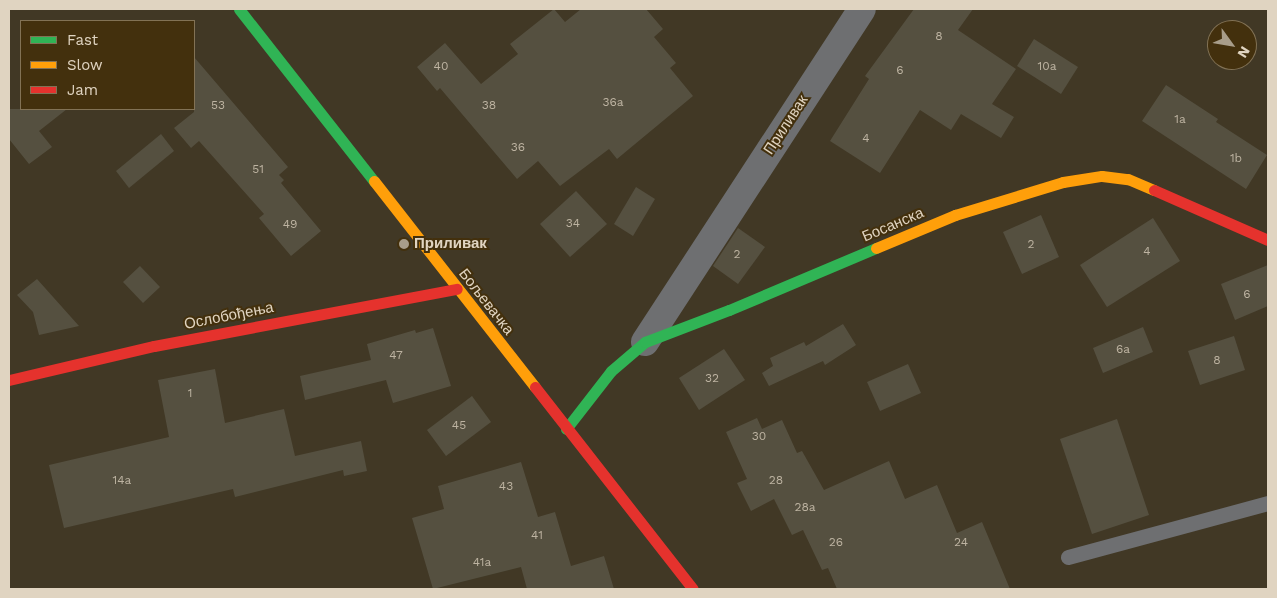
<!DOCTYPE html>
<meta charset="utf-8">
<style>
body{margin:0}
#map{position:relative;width:1277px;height:598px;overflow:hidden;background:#413825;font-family:"Work Sans",sans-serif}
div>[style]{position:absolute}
.building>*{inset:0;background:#555040}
.lane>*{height:15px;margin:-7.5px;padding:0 7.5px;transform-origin:7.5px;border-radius:7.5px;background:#6e6f71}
.street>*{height:28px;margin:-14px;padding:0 14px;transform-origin:14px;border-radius:14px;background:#6e6f71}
.fast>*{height:11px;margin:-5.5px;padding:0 5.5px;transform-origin:5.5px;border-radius:5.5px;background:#30b455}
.slow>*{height:11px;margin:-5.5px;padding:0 5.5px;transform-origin:5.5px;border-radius:5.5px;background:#ff9f0a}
.jam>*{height:11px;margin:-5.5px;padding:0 5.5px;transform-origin:5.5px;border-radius:5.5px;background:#e5322d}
.dots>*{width:14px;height:14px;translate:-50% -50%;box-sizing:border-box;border:2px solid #43300d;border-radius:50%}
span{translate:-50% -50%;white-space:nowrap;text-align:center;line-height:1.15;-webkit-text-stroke:4px #43300d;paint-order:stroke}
.number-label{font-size:12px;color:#bdb3a1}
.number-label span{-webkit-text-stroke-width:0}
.street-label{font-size:15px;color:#e0d4c1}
.poi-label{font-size:15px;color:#e0d4c1;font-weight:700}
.left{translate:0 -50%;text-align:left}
.frame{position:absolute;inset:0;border:10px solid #e0d4c1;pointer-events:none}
.legend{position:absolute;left:20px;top:20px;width:175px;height:90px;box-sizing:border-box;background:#43300d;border:1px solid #827255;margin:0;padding:6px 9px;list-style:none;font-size:15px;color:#e0d4c1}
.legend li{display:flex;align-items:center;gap:10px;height:25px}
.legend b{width:25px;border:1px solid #827255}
.north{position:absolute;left:1207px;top:20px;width:50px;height:50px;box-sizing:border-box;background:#43300d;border:1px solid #827255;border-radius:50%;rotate:122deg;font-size:14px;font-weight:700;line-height:20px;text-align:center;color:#e0d4c1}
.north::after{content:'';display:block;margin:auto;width:18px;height:22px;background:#a89d8a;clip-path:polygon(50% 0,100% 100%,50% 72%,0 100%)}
</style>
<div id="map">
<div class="building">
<i style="clip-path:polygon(554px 9px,565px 22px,581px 9px,646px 9px,663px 29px,654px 37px,676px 63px,670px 68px,693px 96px,617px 159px,609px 149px,560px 186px,538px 161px,517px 179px,440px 88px,437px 91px,417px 67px,445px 43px,481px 84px,518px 54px,510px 44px)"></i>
<i style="clip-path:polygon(914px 9px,973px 9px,958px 30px,1016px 69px,992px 104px,1014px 117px,1001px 138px,961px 114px,951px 130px,920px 110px,880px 173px,830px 141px,869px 79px,865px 76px)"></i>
<i style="clip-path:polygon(1034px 39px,1078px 67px,1061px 94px,1017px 66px)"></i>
<i style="clip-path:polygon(194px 57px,288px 167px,279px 175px,284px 180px,281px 183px,321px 231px,291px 256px,259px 218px,264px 214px,199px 141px,191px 148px,174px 128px,194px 112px)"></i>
<i style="clip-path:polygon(1166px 85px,1218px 119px,1216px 122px,1267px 155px,1246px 189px,1142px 121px)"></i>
<i style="clip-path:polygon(9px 109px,67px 109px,39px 131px,52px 147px,29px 164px,9px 139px)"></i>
<i style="clip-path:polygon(161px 134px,174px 151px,129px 188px,116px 171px)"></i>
<i style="clip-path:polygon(636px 187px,655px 199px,633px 236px,614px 224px)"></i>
<i style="clip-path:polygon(576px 191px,607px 224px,570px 257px,540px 224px)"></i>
<i style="clip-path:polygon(1041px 215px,1059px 257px,1022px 274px,1003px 232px)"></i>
<i style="clip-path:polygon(1153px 218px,1180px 261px,1107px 307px,1080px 265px)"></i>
<i style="clip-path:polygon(738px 228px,765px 247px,738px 284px,713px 266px)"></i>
<i style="clip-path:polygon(1268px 265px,1268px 306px,1235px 320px,1221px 284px)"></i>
<i style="clip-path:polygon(140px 266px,160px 287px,143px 303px,123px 282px)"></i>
<i style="clip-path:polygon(37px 279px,79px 326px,39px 335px,33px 312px,17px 295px)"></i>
<i style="clip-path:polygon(843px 324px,856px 345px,825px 365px,823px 361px,769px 386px,762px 373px,773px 366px,770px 358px,804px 342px,806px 346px)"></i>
<i style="clip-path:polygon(1143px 327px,1153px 352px,1103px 373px,1093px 348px)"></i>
<i style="clip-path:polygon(433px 328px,451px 386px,393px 403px,386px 380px,305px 400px,300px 376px,371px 360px,367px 344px,415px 330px,416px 333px)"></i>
<i style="clip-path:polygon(1234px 336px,1245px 370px,1200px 385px,1188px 351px)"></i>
<i style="clip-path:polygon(724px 349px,745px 380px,699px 410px,679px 378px)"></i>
<i style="clip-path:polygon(908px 364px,921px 393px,880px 411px,867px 382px)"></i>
<i style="clip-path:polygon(215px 369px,225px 423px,284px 409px,295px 456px,361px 441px,367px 471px,344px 476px,343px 470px,235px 497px,233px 489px,64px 528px,49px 465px,169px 437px,158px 380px)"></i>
<i style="clip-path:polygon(472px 396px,491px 422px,446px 456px,427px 430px)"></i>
<i style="clip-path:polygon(757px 418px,762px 429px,782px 420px,797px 453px,802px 451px,824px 490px,889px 461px,905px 499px,937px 485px,957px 533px,982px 522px,1010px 589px,837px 589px,828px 568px,822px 570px,803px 530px,792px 535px,774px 499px,751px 511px,737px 483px,747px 479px,726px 432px)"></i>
<i style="clip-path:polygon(1117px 419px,1149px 515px,1092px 534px,1060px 439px)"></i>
<i style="clip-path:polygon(521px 462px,538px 517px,555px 512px,571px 566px,604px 556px,614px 589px,527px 589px,521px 567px,433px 589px,412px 518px,444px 509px,438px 486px)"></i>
</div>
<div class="lane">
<i style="left:1068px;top:557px;width:207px;rotate:-15.1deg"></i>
</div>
<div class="street">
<i style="left:645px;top:342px;width:397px;rotate:-56.9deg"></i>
</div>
<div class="fast">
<i style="left:239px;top:9px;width:219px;rotate:51.9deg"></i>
<i style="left:566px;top:429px;width:73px;rotate:-52.2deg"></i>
<i style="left:611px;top:371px;width:45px;rotate:-40.5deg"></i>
<i style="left:645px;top:342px;width:90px;rotate:-20.9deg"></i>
<i style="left:729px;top:310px;width:160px;rotate:-22.9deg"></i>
</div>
<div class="slow">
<i style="left:374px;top:181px;width:261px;rotate:52deg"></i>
<i style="left:876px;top:248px;width:86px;rotate:-22.7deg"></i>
<i style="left:955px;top:215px;width:113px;rotate:-17deg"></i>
<i style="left:1063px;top:182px;width:39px;rotate:-9deg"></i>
<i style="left:1102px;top:176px;width:26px;rotate:7deg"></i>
<i style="left:1128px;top:179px;width:28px;rotate:23deg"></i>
</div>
<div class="jam">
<i style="left:1154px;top:190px;width:124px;rotate:23.7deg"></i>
<i style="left:9px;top:380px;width:149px;rotate:-13.2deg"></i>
<i style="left:154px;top:346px;width:308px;rotate:-10.7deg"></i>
<i style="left:535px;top:387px;width:256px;rotate:52deg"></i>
</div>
<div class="dots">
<i style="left:404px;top:244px;background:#a89d8a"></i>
</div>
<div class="number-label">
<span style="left:939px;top:37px">8</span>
<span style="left:441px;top:67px">40</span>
<span style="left:1047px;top:67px">10a</span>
<span style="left:900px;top:71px">6</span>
<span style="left:613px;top:103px">36a</span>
<span style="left:218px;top:106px">53</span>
<span style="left:489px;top:106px">38</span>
<span style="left:1180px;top:120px">1a</span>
<span style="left:866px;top:139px">4</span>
<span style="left:518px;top:148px">36</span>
<span style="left:1236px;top:159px">1b</span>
<span style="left:258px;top:170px">51</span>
<span style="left:573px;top:224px">34</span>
<span style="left:290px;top:225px">49</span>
<span style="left:1031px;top:245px">2</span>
<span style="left:1147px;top:252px">4</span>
<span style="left:737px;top:255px">2</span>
<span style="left:1247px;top:295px">6</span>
<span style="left:1123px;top:350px">6a</span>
<span style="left:396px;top:356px">47</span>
<span style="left:1217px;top:361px">8</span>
<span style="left:712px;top:379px">32</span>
<span style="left:190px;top:394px">1</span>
<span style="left:459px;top:426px">45</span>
<span style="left:759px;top:437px">30</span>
<span style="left:122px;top:481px">14a</span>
<span style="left:776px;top:481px">28</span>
<span style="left:506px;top:487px">43</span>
<span style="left:805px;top:508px">28a</span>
<span style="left:537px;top:536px">41</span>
<span style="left:836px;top:543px">26</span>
<span style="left:961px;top:543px">24</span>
<span style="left:482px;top:563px">41a</span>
</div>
<div class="street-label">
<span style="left:786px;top:125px;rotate:-57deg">Приливак</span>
<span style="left:893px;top:225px;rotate:-23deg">Босанска</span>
<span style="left:486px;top:302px;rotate:52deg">Бољевачка</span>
<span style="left:229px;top:316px;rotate:-11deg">Ослобођења</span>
</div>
<div class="poi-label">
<span class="left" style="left:414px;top:244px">Приливак</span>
</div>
<div class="frame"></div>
<ul class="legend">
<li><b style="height:6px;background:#30b455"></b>Fast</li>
<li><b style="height:6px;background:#ff9f0a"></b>Slow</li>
<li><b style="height:6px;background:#e5322d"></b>Jam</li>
</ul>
<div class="north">N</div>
</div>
